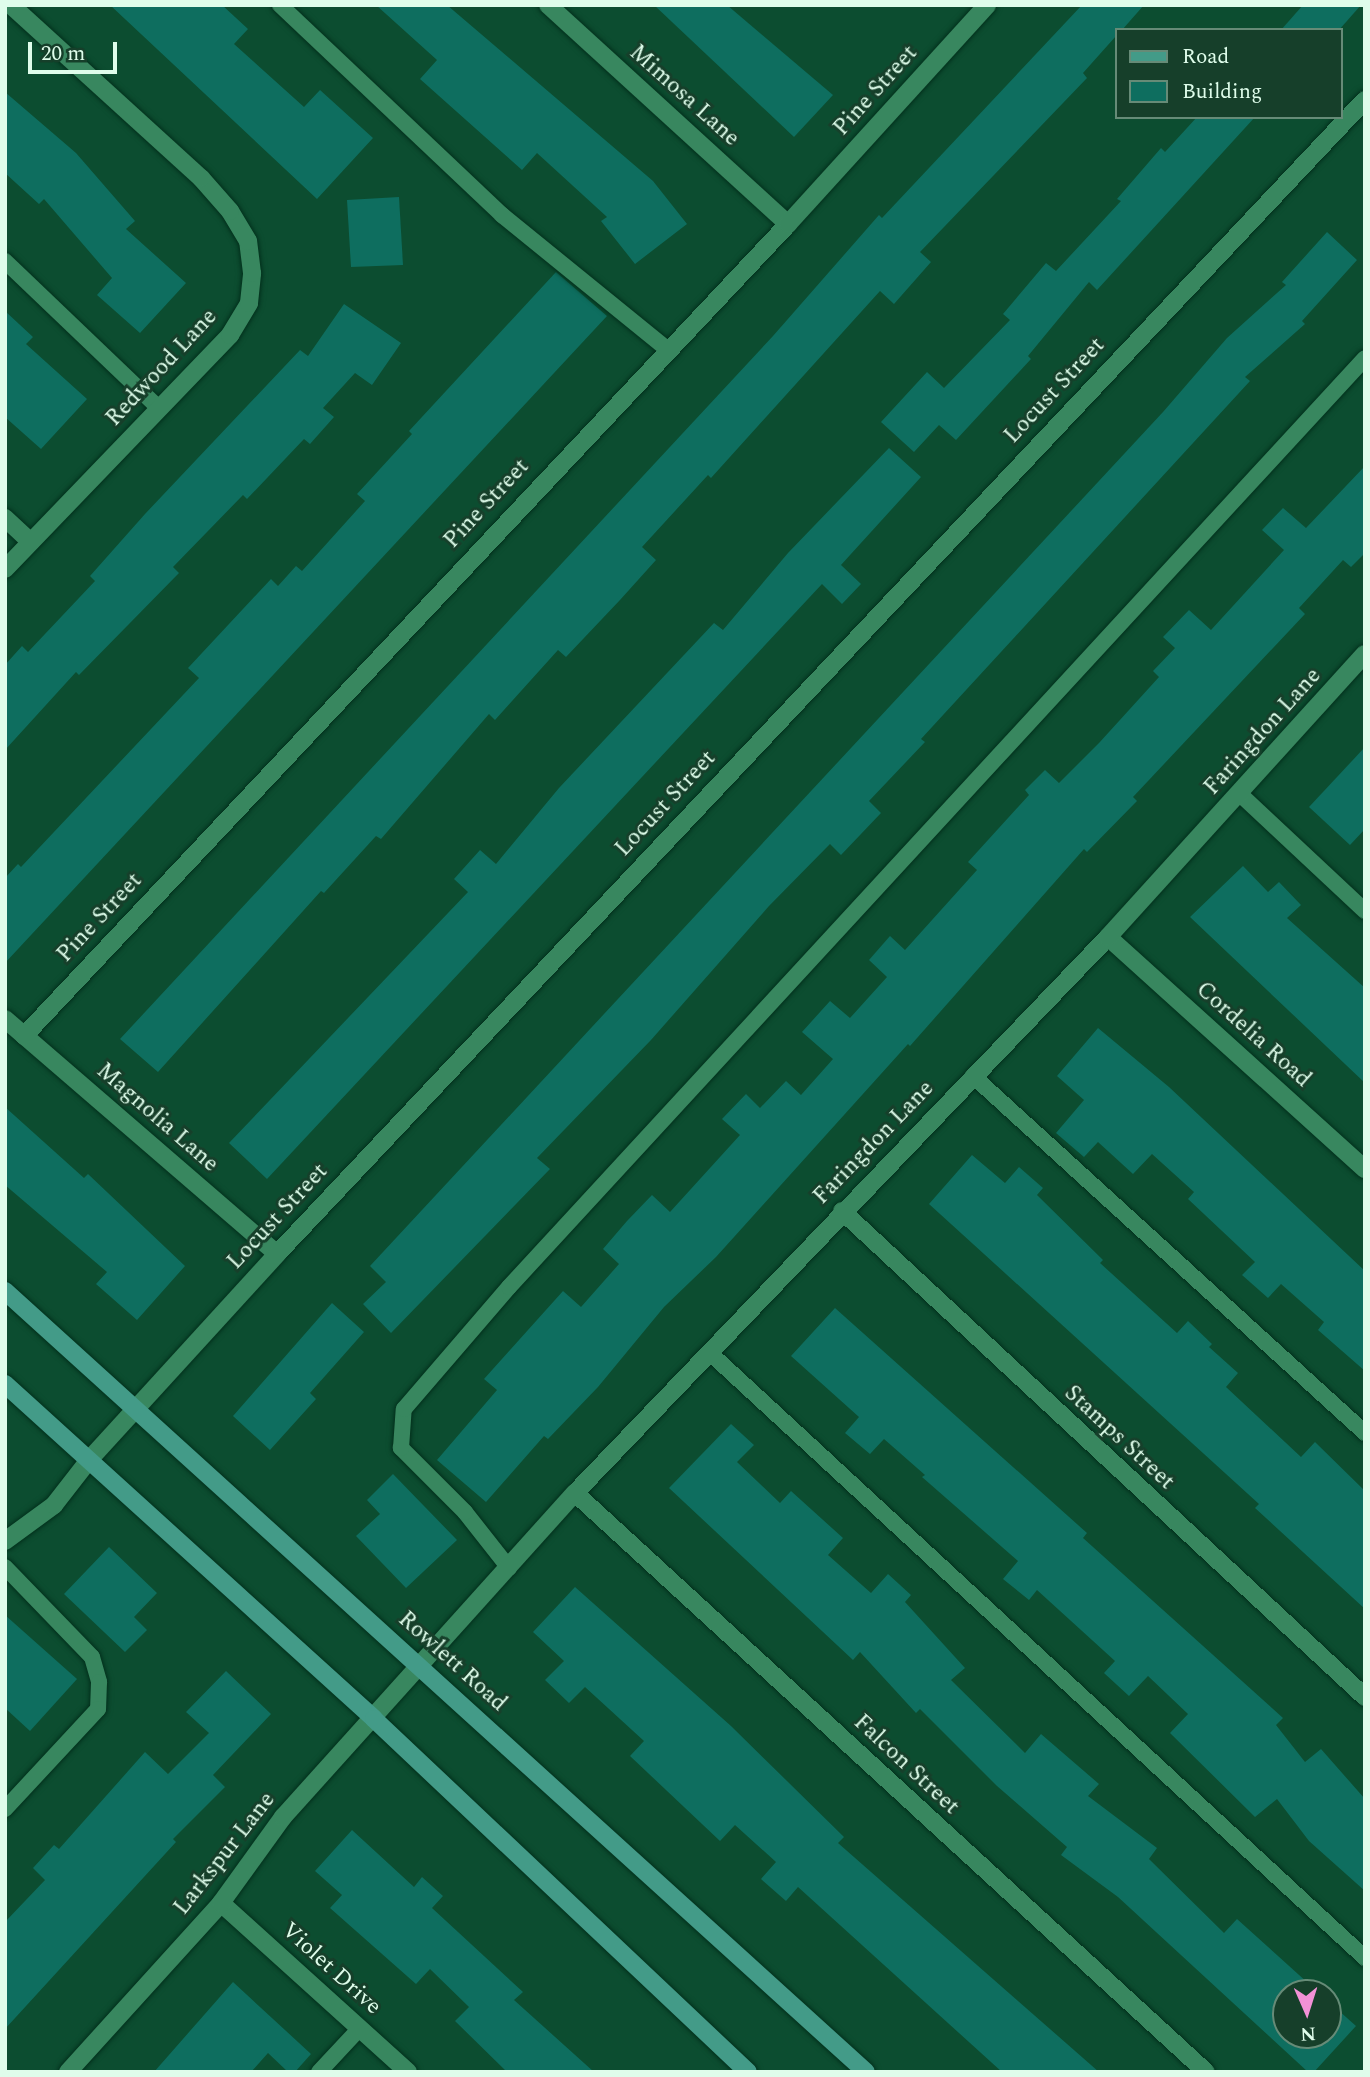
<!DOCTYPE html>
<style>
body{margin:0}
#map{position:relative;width:1370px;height:2077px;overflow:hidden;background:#0c4d30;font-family:Spectral,serif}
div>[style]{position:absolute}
.building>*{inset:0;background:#0e6e5f}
.roads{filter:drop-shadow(0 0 2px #03301c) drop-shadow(0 0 2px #03301c)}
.lane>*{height:16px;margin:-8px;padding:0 8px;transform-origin:8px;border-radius:8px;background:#38875f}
.street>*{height:18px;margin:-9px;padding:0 9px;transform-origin:9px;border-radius:9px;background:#38875f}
.secondary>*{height:18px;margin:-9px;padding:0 9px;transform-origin:9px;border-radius:9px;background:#439b88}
span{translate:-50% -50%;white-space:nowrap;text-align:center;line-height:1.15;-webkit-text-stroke:6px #163f2a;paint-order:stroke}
.street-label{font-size:23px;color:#dffdeb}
.frame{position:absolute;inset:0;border:7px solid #dffdeb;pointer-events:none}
.legend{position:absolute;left:1115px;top:28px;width:228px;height:91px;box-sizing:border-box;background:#163f2a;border:2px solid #668b77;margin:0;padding:9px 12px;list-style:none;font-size:21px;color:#dffdeb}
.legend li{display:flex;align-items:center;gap:14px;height:35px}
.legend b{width:35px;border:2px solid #668b77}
.north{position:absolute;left:1272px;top:1979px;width:70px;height:70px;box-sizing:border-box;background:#163f2a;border:2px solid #668b77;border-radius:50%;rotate:177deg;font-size:19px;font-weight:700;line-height:28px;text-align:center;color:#dffdeb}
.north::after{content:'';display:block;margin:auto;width:24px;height:32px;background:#f291d6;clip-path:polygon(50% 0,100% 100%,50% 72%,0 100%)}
.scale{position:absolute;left:28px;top:42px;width:89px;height:32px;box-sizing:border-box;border:4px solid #dffdeb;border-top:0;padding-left:9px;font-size:21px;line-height:24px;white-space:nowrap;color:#dffdeb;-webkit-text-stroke:5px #163f2a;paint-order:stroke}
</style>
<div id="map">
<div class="building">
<i style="clip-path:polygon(110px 5px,222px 5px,248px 29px,234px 44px,304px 107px,320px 90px,373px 138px,317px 199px)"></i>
<i style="clip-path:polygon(376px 5px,447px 5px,653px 181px,687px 224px,635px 264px,601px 221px,607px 217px,537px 153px,522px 170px,420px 79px,437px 60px)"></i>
<i style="clip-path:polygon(654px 5px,727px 5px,833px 95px,794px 137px)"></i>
<i style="clip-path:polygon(1082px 5px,1144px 5px,1122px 30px,1116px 30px,1116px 36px,1083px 73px,1087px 78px,920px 252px,931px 262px,894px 304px,880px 291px,711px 478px,708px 475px,642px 547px,656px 560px,620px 600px,566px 657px,558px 650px,495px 720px,489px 714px,381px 839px,376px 836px,324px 893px,321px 891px,158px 1072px,120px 1039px,773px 336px,879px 215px,882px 218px)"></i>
<i style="clip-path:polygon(1303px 5px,1361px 5px,1339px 30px,1281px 30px)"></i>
<i style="clip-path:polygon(5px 92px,76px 153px,135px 221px,126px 229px,186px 283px,140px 333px,97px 295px,112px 278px,44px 199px,39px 204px,5px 173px)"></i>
<i style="clip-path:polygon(1197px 117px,1255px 117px,1097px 290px,1089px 282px,1028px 356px,1031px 359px,956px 440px,939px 425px,914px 452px,881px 422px,927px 372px,944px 388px,1010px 320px,1003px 314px,1046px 263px,1056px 271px,1121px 201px,1117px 199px,1161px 148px,1165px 152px)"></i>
<i style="clip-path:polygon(399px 197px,403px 265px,351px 267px,347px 200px)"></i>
<i style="clip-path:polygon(1327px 232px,1357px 260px,1302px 321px,1305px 324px,1245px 377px,1250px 381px,921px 739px,925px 742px,869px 801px,881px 813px,841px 855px,830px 844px,769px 906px,651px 1040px,537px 1158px,550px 1169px,391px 1333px,363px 1304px,386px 1282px,370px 1266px,1163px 412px,1227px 338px,1286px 285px,1282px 282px)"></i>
<i style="clip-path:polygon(556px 272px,607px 316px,5px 963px,5px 878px,18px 864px,21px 867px,199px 678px,188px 668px,271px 579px,278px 586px,296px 566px,302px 571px,365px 501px,357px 494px,412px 434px,409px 431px)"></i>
<i style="clip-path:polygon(344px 304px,401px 343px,372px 385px,355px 373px,323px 408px,334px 417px,310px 444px,304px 439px,247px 499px,243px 495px,173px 567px,179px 573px,79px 675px,76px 672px,5px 750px,5px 665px,22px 646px,28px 652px,95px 581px,90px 576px,145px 514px,300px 350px,308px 356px)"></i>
<i style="clip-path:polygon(5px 311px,33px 337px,26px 344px,87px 399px,41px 449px,5px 417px)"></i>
<i style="clip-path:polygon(889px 448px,921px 477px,841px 565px,861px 584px,842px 604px,822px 584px,267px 1179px,229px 1143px,468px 892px,454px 879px,480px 850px,496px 864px,559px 788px,714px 623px,723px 630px,788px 553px)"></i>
<i style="clip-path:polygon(1365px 466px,1365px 553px,1351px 567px,1343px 560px,1299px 608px,1305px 614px,1133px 797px,1137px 801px,1087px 852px,1084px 849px,910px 1046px,908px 1044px,716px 1257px,664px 1307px,598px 1387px,548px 1439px,544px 1436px,486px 1502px,437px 1460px,497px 1390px,484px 1379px,563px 1291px,581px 1307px,619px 1264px,603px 1249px,627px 1221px,652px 1195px,670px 1212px,740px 1135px,722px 1119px,746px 1094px,760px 1108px,786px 1081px,801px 1095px,833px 1059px,802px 1032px,830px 1001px,850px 1018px,887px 977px,869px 960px,890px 936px,905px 950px,977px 870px,968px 862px,1029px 795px,1025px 790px,1045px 770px,1059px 783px,1099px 743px,1159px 677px,1153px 671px,1175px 648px,1163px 637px,1189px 610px,1211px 630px,1284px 550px,1262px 530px,1283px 508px,1306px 528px)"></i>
<i style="clip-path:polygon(1365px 747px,1365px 829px,1350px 845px,1309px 807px)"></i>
<i style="clip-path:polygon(1243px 866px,1268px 892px,1279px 882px,1301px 905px,1287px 918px,1365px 988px,1365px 1083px,1190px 917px)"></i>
<i style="clip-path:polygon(1098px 1028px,1169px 1087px,1365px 1271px,1365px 1371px,1318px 1330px,1324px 1322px,1281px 1284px,1268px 1298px,1242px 1275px,1255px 1262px,1188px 1199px,1194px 1192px,1152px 1154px,1133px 1174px,1098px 1142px,1084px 1157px,1056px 1133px,1084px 1100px,1057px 1076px)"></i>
<i style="clip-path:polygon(5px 1107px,84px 1178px,88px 1174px,185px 1266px,137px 1320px,96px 1284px,107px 1272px,5px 1185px)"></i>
<i style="clip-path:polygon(972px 1155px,1005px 1183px,1019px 1167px,1043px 1188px,1037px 1195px,1103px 1260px,1100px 1263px,1177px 1333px,1188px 1321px,1212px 1344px,1209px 1347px,1238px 1373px,1226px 1387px,1301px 1457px,1315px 1442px,1365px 1491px,1365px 1609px,1255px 1508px,1259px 1504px,929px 1204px)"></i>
<i style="clip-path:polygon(332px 1303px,364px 1332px,310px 1393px,316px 1399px,270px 1450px,233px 1416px)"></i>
<i style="clip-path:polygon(835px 1308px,1087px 1533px,1083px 1538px,1283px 1718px,1276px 1725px,1305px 1762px,1321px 1749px,1365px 1799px,1365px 1891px,1309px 1841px,1277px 1799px,1255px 1817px,1170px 1733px,1188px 1714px,1148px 1676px,1129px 1696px,1104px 1673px,1115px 1661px,1037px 1590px,1029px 1600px,1003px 1579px,1018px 1561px,922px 1477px,925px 1475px,884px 1439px,870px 1454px,845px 1433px,859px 1417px,791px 1356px)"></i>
<i style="clip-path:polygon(731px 1424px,754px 1445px,737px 1462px,780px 1503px,791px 1491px,843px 1538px,828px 1555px,871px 1593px,888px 1574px,911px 1595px,905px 1602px,965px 1668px,951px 1680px,1025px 1753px,1041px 1734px,1099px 1784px,1088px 1796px,1157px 1848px,1149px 1859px,1224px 1933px,1237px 1919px,1319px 1993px,1286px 1993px,1286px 2035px,1328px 2035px,1328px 2001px,1356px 2026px,1314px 2072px,1308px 2072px,1118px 1897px,1061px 1855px,1067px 1847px,997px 1786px,920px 1709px,916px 1713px,860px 1652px,853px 1660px,669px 1488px)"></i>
<i style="clip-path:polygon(393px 1474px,457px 1540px,406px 1588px,356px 1536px,380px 1514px,367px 1500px)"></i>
<i style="clip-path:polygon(109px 1547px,157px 1593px,134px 1617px,147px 1630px,125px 1652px,64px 1594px)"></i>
<i style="clip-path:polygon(575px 1587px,731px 1726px,844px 1837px,838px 1843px,1099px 2072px,1002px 2072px,798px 1887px,786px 1901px,761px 1879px,776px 1862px,735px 1825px,720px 1841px,630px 1756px,644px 1741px,585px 1687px,569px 1703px,545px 1680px,564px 1661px,533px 1632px)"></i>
<i style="clip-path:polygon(5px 1615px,77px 1679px,30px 1731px,5px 1708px)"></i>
<i style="clip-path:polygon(226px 1671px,271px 1714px,213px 1775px,225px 1787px,173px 1839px,176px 1842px,5px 2029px,5px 1922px,45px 1880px,33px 1868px,54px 1845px,59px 1849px,145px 1752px,168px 1774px,209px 1733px,186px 1712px)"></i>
<i style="clip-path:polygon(352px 1830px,414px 1887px,422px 1877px,443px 1896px,432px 1908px,523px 1992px,514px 2000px,594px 2072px,507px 2072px,455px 2021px,469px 2007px,430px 1969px,416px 1984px,330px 1908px,342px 1895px,315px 1871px)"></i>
<i style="clip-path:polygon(233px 1982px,311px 2054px,295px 2072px,288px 2072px,268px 2053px,251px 2072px,154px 2072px)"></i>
</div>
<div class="roads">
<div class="lane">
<i style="left:280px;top:5px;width:306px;rotate:43.4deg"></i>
<i style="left:502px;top:215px;width:214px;rotate:39.1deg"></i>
<i style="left:5px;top:261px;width:213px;rotate:43.7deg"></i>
<i style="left:1240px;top:794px;width:171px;rotate:43.1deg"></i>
<i style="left:973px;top:1076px;width:530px;rotate:42.32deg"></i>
<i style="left:709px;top:1352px;width:893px;rotate:42.73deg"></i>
<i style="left:5px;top:1567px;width:125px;rotate:46deg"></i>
<i style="left:92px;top:1657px;width:26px;rotate:74deg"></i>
<i style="left:99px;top:1682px;width:27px;rotate:92deg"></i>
<i style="left:98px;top:1709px;width:137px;rotate:132.9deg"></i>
<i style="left:509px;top:1568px;width:71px;rotate:-128.2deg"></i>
<i style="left:465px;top:1512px;width:91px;rotate:-135deg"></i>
<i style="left:401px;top:1448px;width:39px;rotate:-86deg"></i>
<i style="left:404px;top:1409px;width:161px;rotate:-49.3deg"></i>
<i style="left:509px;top:1287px;width:1263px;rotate:-47.34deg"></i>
<i style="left:319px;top:2072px;width:60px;rotate:-47deg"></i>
</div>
<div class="street">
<i style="left:548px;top:5px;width:325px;rotate:42.4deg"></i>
<i style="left:5px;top:518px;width:35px;rotate:43deg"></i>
<i style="left:5px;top:569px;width:325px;rotate:-46.1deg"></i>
<i style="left:230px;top:335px;width:37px;rotate:-59deg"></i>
<i style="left:249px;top:303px;width:30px;rotate:-84deg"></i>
<i style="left:252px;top:273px;width:32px;rotate:-97deg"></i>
<i style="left:248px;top:241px;width:35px;rotate:-121deg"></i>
<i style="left:230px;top:211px;width:44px;rotate:-131.3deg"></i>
<i style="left:201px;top:178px;width:257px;rotate:-137.7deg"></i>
<i style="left:1108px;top:937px;width:346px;rotate:42.1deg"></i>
<i style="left:5px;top:1019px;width:359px;rotate:40.8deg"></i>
<i style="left:24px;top:1036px;width:1115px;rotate:-46.74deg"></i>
<i style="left:788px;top:224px;width:296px;rotate:-47.7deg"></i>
<i style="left:842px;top:1211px;width:714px;rotate:42.9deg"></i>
<i style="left:575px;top:1493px;width:856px;rotate:42.54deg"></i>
<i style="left:5px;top:1541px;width:61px;rotate:-36.3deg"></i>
<i style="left:54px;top:1505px;width:57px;rotate:-52.1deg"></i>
<i style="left:89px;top:1460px;width:279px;rotate:-47.6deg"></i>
<i style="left:277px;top:1254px;width:1586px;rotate:-46.69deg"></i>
<i style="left:221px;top:1903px;width:252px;rotate:42.1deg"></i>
<i style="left:68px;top:2072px;width:228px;rotate:-47.8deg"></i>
<i style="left:221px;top:1903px;width:106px;rotate:-54.2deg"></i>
<i style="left:283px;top:1817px;width:436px;rotate:-48deg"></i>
<i style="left:575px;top:1493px;width:770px;rotate:-46.21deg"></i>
<i style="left:1108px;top:937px;width:382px;rotate:-47.8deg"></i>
</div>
<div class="secondary">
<i style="left:5px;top:1291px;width:1162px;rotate:42.21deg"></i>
<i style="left:5px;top:1384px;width:498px;rotate:42.2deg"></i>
<i style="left:374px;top:1719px;width:514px;rotate:43.35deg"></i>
</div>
</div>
<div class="street-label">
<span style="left:876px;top:91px;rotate:-48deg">Pine Street</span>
<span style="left:684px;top:96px;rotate:42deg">Mimosa Lane</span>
<span style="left:162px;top:368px;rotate:-47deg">Redwood Lane</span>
<span style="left:1055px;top:391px;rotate:-47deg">Locust Street</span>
<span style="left:487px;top:504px;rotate:-47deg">Pine Street</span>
<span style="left:1263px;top:732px;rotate:-48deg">Faringdon Lane</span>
<span style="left:666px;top:804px;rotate:-47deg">Locust Street</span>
<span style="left:100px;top:918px;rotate:-47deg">Pine Street</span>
<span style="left:1253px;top:1035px;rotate:42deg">Cordelia Road</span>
<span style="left:157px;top:1118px;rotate:41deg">Magnolia Lane</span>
<span style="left:874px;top:1143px;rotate:-46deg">Faringdon Lane</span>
<span style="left:278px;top:1217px;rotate:-47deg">Locust Street</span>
<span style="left:1119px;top:1438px;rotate:43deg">Stamps Street</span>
<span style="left:452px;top:1662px;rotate:42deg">Rowlett Road</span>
<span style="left:906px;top:1765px;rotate:43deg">Falcon Street</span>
<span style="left:225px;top:1854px;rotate:-52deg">Larkspur Lane</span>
<span style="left:331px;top:1969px;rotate:42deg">Violet Drive</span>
</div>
<div class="frame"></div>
<ul class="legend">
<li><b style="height:9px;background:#439b88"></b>Road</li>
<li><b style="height:19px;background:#0e6e5f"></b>Building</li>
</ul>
<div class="north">N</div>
<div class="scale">20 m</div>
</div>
